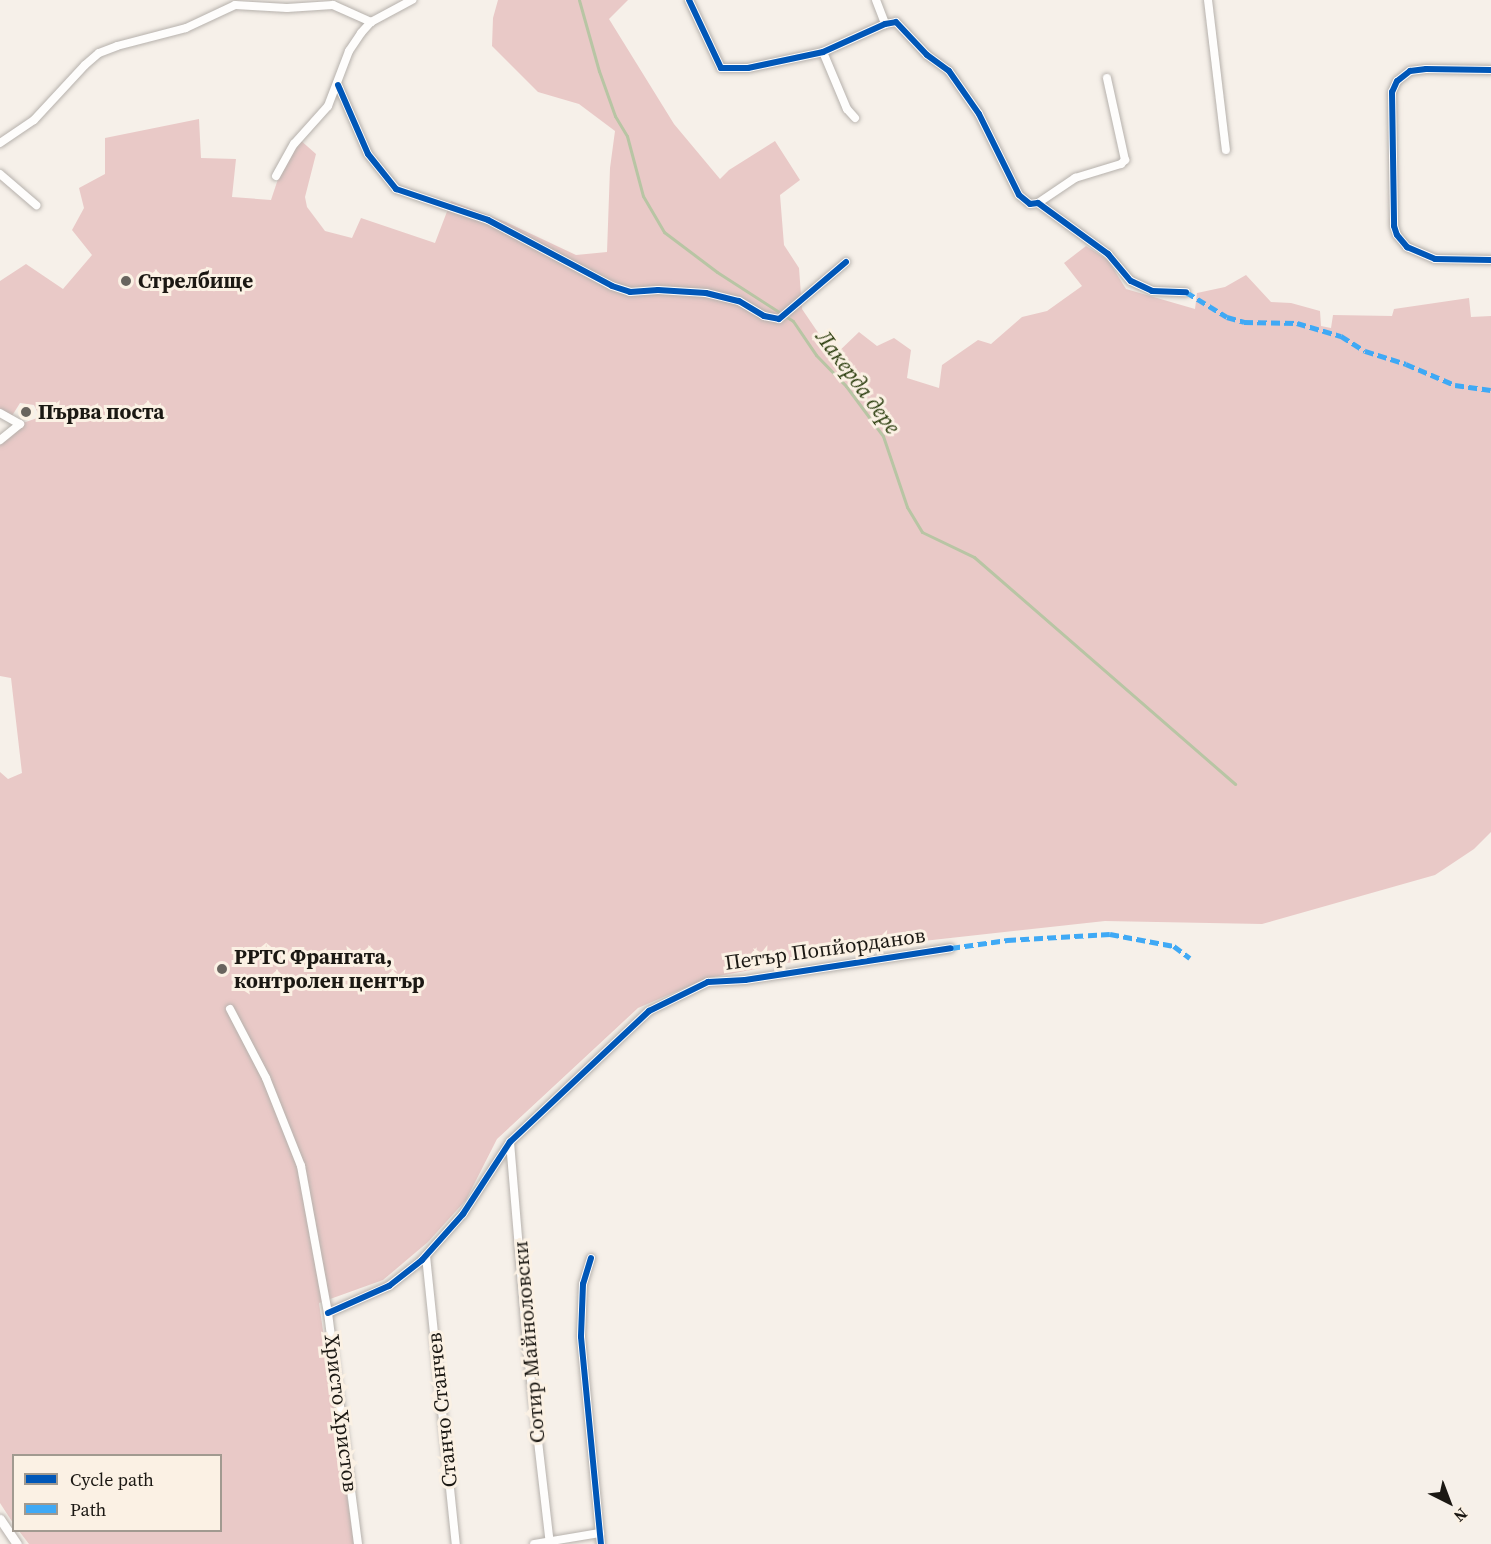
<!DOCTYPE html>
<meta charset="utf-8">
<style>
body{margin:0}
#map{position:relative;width:1491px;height:1544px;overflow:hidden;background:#f6f0e9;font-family:"Source Serif 4",serif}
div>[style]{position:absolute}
.forest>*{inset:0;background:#e9c9c7}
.stream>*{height:3px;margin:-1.5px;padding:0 1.5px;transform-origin:1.5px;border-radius:1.5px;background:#b8c5a4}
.roads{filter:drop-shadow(0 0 2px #b6b1ac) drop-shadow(0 0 2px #b6b1ac)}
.minor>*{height:8px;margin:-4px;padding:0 4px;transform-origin:4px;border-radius:4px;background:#fefdfc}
.tertiary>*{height:9px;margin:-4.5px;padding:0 4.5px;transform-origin:4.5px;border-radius:4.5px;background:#fefdfc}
.quiet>*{height:4.5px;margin-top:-2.25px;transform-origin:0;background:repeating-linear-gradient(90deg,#3fa9f5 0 9px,transparent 0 13.5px)}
.cycleway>*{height:6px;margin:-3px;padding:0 3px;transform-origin:3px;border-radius:3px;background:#0057b8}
.dots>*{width:16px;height:16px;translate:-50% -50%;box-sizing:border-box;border:3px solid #fbf1e4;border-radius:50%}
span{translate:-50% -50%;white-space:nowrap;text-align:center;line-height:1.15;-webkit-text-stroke:6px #fbf1e4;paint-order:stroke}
.poi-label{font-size:21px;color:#1b1813;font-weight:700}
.left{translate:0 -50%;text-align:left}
.street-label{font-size:21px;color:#1b1813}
.water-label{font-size:22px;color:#273a0a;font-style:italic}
.legend{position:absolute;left:12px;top:1454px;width:210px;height:78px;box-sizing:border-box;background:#fbf1e4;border:2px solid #a19a90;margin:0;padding:8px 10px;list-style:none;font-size:18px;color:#1b1813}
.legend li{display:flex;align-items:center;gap:12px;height:30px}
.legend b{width:30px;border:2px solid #a19a90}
.north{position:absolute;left:1419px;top:1472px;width:60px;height:60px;-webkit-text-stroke:4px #fbf1e4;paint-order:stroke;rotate:138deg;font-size:16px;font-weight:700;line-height:24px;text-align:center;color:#1b1813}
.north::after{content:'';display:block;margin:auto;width:21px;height:27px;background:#1b1813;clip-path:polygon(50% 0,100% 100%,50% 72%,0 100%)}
</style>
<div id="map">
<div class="forest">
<i style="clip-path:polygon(498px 0,628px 0,609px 19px,674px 124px,720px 179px,729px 170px,775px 141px,800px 180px,780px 195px,784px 245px,799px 268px,802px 309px,834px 356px,859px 332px,877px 346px,894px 338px,911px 350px,907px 378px,939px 388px,942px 365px,978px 340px,991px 344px,1022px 317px,1047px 311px,1082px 286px,1064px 263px,1086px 246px,1108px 260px,1126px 289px,1195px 309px,1197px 293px,1225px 287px,1246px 275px,1271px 302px,1291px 303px,1320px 311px,1321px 326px,1331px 328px,1333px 315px,1392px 316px,1394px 309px,1469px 298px,1471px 317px,1491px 316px,1491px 832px,1474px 849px,1435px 875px,1262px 924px,1105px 921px,878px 946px,708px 978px,638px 1008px,497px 1139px,466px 1200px,428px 1242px,383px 1280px,319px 1303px,354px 1544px,29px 1544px,19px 1531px,220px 1530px,220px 1456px,14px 1456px,13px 1523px,0 1503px,0 772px,8px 779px,22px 773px,11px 678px,0 676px,0 440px,20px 424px,40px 417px,34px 405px,20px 403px,10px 419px,0 413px,0 281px,26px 264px,63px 289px,92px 255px,72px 230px,84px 208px,79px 188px,105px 174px,105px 138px,199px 119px,201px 158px,236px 159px,232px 197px,271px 200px,283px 164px,299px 139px,316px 154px,305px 197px,307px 207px,325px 231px,352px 238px,361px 218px,435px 243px,451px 201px,506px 222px,576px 255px,607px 252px,610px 168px,615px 131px,579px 104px,538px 92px,492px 46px,493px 18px)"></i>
</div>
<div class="stream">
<i style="left:579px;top:0;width:74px;rotate:74.3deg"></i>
<i style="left:599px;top:71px;width:48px;rotate:70.4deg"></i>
<i style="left:615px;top:116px;width:23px;rotate:59deg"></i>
<i style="left:627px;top:136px;width:62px;rotate:75.1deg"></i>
<i style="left:643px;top:196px;width:42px;rotate:59.7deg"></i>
<i style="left:664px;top:232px;width:66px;rotate:37deg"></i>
<i style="left:717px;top:272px;width:90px;rotate:32.8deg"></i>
<i style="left:793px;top:321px;width:41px;rotate:55.9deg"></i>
<i style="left:816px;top:355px;width:43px;rotate:45.9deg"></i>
<i style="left:846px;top:386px;width:62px;rotate:53.5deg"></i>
<i style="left:883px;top:436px;width:75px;rotate:71.3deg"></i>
<i style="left:907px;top:507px;width:29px;rotate:59deg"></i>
<i style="left:922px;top:532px;width:58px;rotate:25.7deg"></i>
<i style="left:974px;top:557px;width:346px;rotate:41deg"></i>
</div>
<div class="roads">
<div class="minor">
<i style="left:689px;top:0;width:75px;rotate:64.8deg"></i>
<i style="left:721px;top:68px;width:27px"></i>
<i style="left:748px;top:68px;width:77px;rotate:-12deg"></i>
<i style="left:823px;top:52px;width:68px;rotate:-24.3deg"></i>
<i style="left:885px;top:24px;width:11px;rotate:-10deg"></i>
<i style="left:896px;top:22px;width:45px;rotate:46.8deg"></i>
<i style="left:927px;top:55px;width:27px;rotate:36deg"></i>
<i style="left:949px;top:71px;width:52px;rotate:55.1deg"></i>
<i style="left:979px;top:114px;width:90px;rotate:63.7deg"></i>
<i style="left:1019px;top:195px;width:14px;rotate:39deg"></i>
<i style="left:1030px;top:204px;width:8px;rotate:-7deg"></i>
<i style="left:1038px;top:203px;width:87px;rotate:36.1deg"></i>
<i style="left:1108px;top:254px;width:35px;rotate:50deg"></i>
<i style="left:1131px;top:281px;width:23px;rotate:25deg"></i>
<i style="left:1152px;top:291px;width:34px;rotate:2deg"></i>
<i style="left:876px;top:0;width:26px;rotate:69deg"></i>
<i style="left:1208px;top:0;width:151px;rotate:83.2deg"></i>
<i style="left:823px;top:52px;width:62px;rotate:67.2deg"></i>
<i style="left:847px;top:109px;width:12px;rotate:48deg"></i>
<i style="left:1491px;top:70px;width:65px;rotate:-179.1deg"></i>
<i style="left:1426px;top:69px;width:16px;rotate:173deg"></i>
<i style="left:1410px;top:71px;width:16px;rotate:142deg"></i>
<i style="left:1397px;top:81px;width:12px;rotate:114deg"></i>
<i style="left:1392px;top:92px;width:134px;rotate:89.1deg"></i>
<i style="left:1394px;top:226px;width:9px;rotate:72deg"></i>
<i style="left:1397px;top:235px;width:16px;rotate:50deg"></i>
<i style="left:1407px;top:247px;width:30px;rotate:23deg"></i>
<i style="left:1435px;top:259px;width:56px;rotate:1deg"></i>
<i style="left:338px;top:85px;width:75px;rotate:66.5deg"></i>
<i style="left:368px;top:154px;width:45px;rotate:51.3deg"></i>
<i style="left:396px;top:189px;width:97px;rotate:18.6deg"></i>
<i style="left:488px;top:220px;width:140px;rotate:28deg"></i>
<i style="left:612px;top:286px;width:19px;rotate:18deg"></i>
<i style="left:630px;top:292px;width:28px;rotate:-4deg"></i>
<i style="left:658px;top:290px;width:48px;rotate:3.6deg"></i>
<i style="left:706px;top:293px;width:34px;rotate:14deg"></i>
<i style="left:739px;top:301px;width:29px;rotate:31deg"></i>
<i style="left:764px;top:316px;width:15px;rotate:11deg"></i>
<i style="left:779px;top:319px;width:88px;rotate:-40.4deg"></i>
<i style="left:0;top:143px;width:41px;rotate:-34.1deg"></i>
<i style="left:34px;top:120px;width:75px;rotate:-47.2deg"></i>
<i style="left:85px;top:65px;width:18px;rotate:-41deg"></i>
<i style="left:99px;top:53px;width:19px;rotate:-21deg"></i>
<i style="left:117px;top:46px;width:71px;rotate:-14.6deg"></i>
<i style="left:186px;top:28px;width:54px;rotate:-25.1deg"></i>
<i style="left:235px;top:5px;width:52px;rotate:3.3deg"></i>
<i style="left:287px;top:8px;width:46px;rotate:-3.7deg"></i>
<i style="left:333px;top:5px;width:42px;rotate:24.1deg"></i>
<i style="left:0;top:174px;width:48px;rotate:40.7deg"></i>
<i style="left:276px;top:176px;width:37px;rotate:-61deg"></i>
<i style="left:294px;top:144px;width:51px;rotate:-48.2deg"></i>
<i style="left:328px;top:106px;width:59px;rotate:-69.1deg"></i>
<i style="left:349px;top:51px;width:22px;rotate:-56deg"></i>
<i style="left:361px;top:33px;width:15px;rotate:-48deg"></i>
<i style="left:371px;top:22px;width:47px;rotate:-28.2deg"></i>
<i style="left:1038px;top:203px;width:45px;rotate:-34deg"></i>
<i style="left:1075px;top:178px;width:48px;rotate:-16.9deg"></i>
<i style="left:1121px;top:164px;width:6px;rotate:-45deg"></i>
<i style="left:1125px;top:160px;width:84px;rotate:-102.4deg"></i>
<i style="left:0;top:413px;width:23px;rotate:29deg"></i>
<i style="left:20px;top:424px;width:26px;rotate:141deg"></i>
<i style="left:230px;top:1009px;width:78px;rotate:62.4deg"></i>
<i style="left:266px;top:1078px;width:95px;rotate:68.3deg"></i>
<i style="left:301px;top:1166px;width:149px;rotate:79.6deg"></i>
<i style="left:328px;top:1313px;width:233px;rotate:82.6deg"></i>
<i style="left:510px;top:1142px;width:205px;rotate:85.2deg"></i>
<i style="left:527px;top:1346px;width:199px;rotate:83.4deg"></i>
<i style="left:426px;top:1256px;width:290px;rotate:84.1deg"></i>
<i style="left:591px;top:1258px;width:27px;rotate:107deg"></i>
<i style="left:583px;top:1284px;width:53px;rotate:92.2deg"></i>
<i style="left:581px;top:1337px;width:208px;rotate:84.5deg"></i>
<i style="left:328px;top:1313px;width:67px;rotate:-23.9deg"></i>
<i style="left:389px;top:1286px;width:42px;rotate:-38.2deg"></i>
<i style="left:422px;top:1260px;width:62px;rotate:-48.3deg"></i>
<i style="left:463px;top:1214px;width:86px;rotate:-56.9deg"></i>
<i style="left:510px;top:1142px;width:191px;rotate:-43.3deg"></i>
<i style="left:649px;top:1011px;width:66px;rotate:-26.2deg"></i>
<i style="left:708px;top:982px;width:37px;rotate:-3deg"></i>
<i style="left:745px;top:980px;width:208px;rotate:-8.8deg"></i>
<i style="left:534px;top:1544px;width:67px;rotate:-9.5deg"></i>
</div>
<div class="tertiary">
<i style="left:0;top:1519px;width:30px;rotate:56deg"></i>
</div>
</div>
<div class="quiet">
<i style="left:1186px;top:292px;width:48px;rotate:31.4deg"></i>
<i style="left:1227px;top:317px;width:18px;rotate:16deg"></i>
<i style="left:1244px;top:322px;width:53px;rotate:1.1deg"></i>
<i style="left:1297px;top:323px;width:46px;rotate:16.5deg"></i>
<i style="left:1341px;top:336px;width:28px;rotate:32deg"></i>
<i style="left:1365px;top:351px;width:43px;rotate:17.6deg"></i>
<i style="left:1406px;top:364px;width:53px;rotate:23.2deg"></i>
<i style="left:1455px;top:385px;width:36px;rotate:8deg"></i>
<i style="left:951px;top:948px;width:57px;rotate:-8.1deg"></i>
<i style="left:1007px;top:940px;width:103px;rotate:-3.3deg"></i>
<i style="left:1110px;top:934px;width:65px;rotate:10.6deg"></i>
<i style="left:1174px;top:946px;width:20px;rotate:37deg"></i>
</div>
<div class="cycleway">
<i style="left:689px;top:0;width:75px;rotate:64.8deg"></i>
<i style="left:721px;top:68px;width:27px"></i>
<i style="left:748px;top:68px;width:77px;rotate:-12deg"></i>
<i style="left:823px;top:52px;width:68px;rotate:-24.3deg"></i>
<i style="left:885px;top:24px;width:11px;rotate:-10deg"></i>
<i style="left:896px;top:22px;width:45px;rotate:46.8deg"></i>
<i style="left:927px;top:55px;width:27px;rotate:36deg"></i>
<i style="left:949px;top:71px;width:52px;rotate:55.1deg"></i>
<i style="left:979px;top:114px;width:90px;rotate:63.7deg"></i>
<i style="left:1019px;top:195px;width:14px;rotate:39deg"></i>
<i style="left:1030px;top:204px;width:8px;rotate:-7deg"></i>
<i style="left:1038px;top:203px;width:87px;rotate:36.1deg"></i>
<i style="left:1108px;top:254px;width:35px;rotate:50deg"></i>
<i style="left:1131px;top:281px;width:23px;rotate:25deg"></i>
<i style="left:1152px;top:291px;width:34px;rotate:2deg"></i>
<i style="left:1491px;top:70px;width:65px;rotate:-179.1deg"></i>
<i style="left:1426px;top:69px;width:16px;rotate:173deg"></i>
<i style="left:1410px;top:71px;width:16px;rotate:142deg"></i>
<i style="left:1397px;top:81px;width:12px;rotate:114deg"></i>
<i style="left:1392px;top:92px;width:134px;rotate:89.1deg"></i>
<i style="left:1394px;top:226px;width:9px;rotate:72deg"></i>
<i style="left:1397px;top:235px;width:16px;rotate:50deg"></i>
<i style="left:1407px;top:247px;width:30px;rotate:23deg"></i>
<i style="left:1435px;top:259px;width:56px;rotate:1deg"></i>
<i style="left:338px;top:85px;width:75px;rotate:66.5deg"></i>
<i style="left:368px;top:154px;width:45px;rotate:51.3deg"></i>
<i style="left:396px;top:189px;width:97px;rotate:18.6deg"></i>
<i style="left:488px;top:220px;width:140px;rotate:28deg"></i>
<i style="left:612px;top:286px;width:19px;rotate:18deg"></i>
<i style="left:630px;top:292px;width:28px;rotate:-4deg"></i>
<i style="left:658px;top:290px;width:48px;rotate:3.6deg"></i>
<i style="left:706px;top:293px;width:34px;rotate:14deg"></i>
<i style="left:739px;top:301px;width:29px;rotate:31deg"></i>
<i style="left:764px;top:316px;width:15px;rotate:11deg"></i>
<i style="left:779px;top:319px;width:88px;rotate:-40.4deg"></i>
<i style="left:591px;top:1258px;width:27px;rotate:107deg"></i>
<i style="left:583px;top:1284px;width:53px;rotate:92.2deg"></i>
<i style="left:581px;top:1337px;width:208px;rotate:84.5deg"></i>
<i style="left:328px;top:1313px;width:67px;rotate:-23.9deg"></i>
<i style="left:389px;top:1286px;width:42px;rotate:-38.2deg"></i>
<i style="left:422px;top:1260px;width:62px;rotate:-48.3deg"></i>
<i style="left:463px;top:1214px;width:86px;rotate:-56.9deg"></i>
<i style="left:510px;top:1142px;width:191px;rotate:-43.3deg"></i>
<i style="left:649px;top:1011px;width:66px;rotate:-26.2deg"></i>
<i style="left:708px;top:982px;width:37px;rotate:-3deg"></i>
<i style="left:745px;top:980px;width:208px;rotate:-8.8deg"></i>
</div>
<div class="dots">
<i style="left:126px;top:281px;background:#68645e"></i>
<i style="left:26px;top:412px;background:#68645e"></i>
<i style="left:222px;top:969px;background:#68645e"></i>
</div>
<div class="poi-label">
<span class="left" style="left:138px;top:281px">Стрелбище</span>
<span class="left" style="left:38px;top:412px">Първа поста</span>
<span class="left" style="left:234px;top:969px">РРТС Франгата,<br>контролен център</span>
</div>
<div class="street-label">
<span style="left:825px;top:949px;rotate:-8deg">Петър Попйорданов</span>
<span style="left:529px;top:1342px;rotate:-95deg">Сотир Майноловски</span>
<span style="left:442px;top:1410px;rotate:-96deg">Станчо Станчев</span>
<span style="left:341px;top:1413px;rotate:83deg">Христо Христов</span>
</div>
<div class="water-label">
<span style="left:858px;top:382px;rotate:53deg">Лакерда дере</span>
</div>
<ul class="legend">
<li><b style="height:8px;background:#0057b8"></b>Cycle path</li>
<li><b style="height:8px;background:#3fa9f5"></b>Path</li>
</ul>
<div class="north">N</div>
</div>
